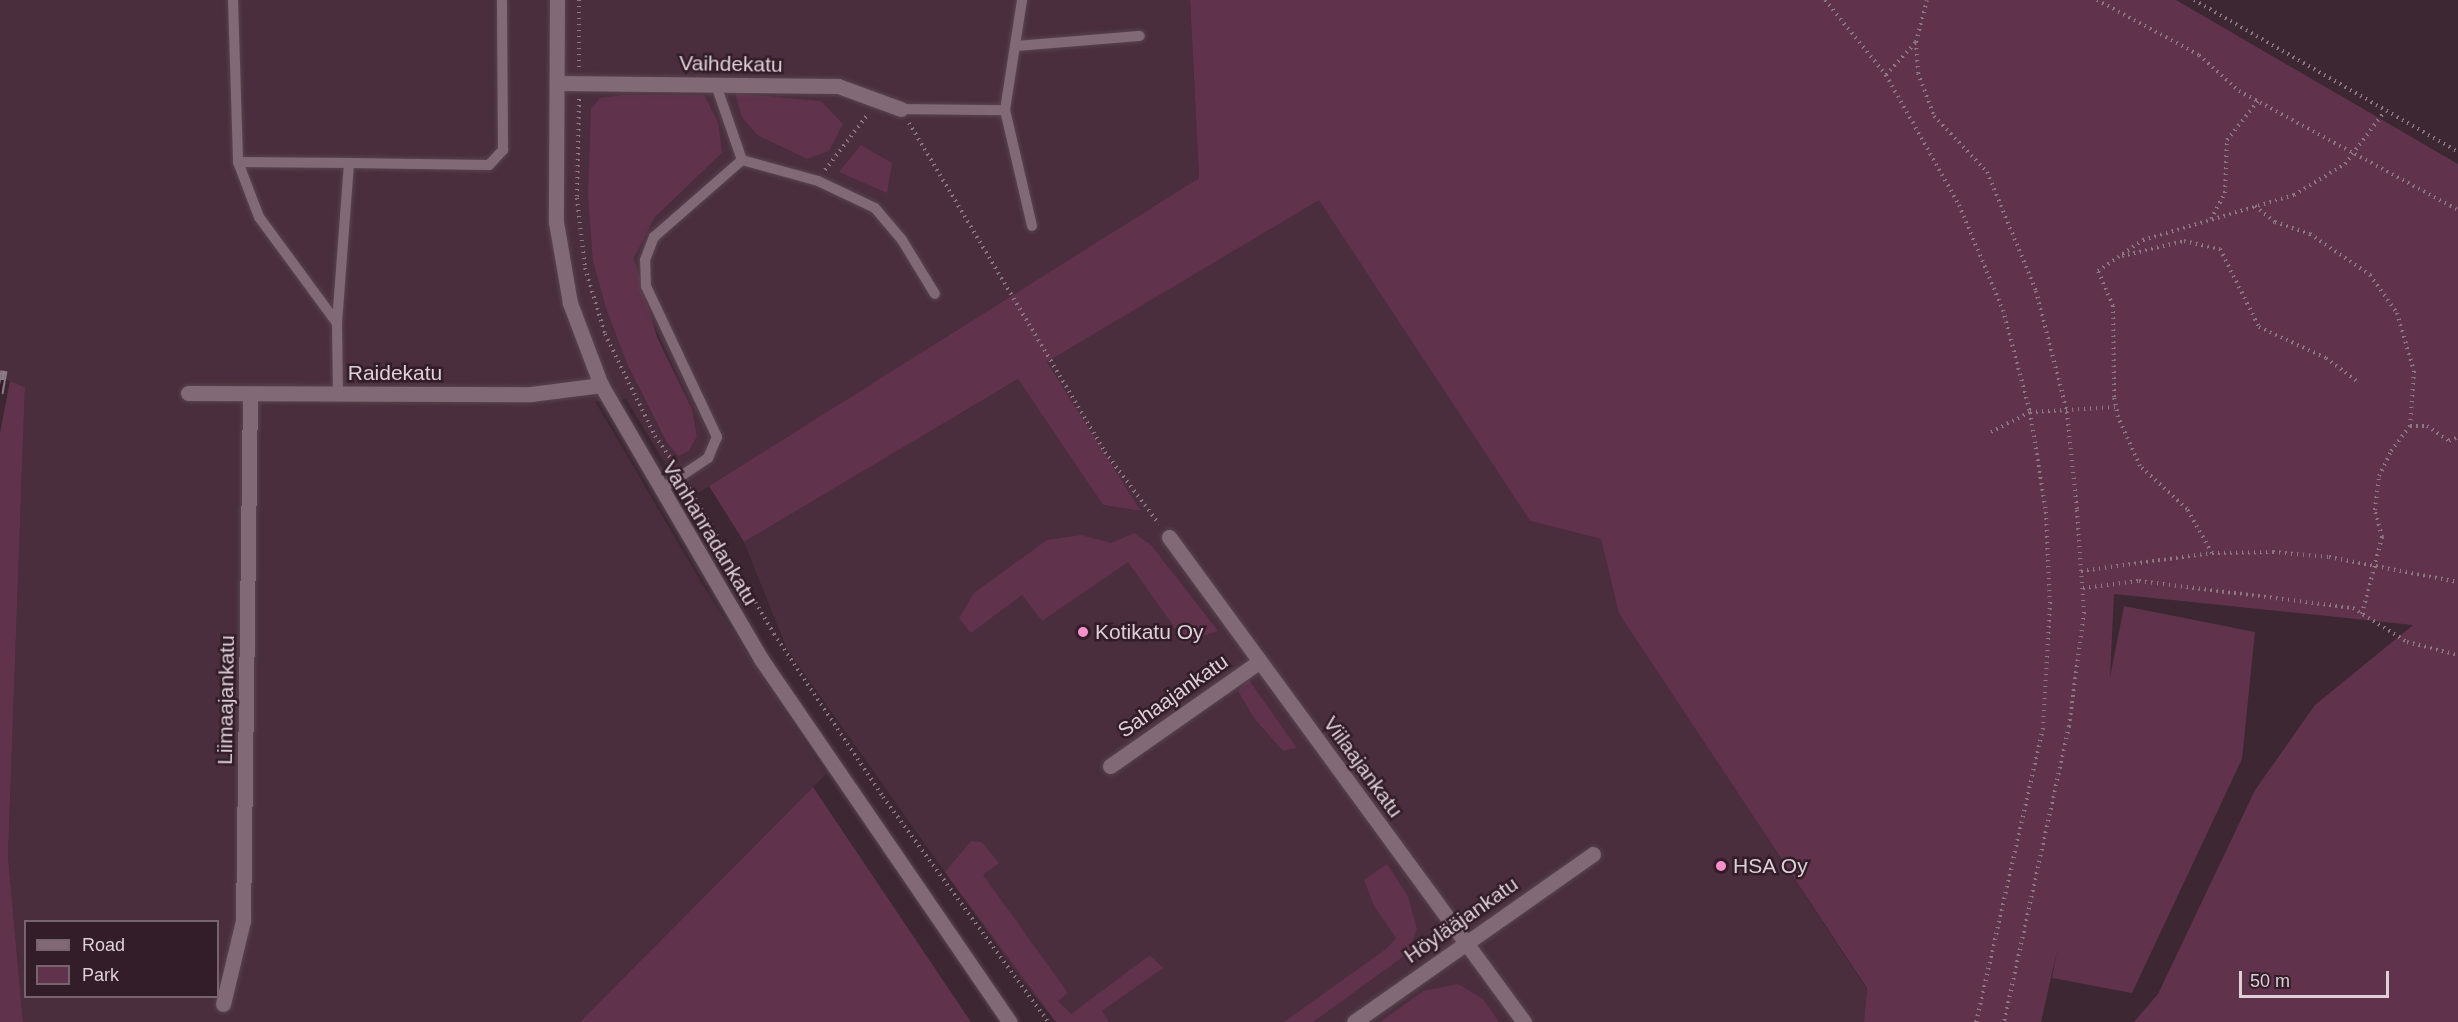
<!DOCTYPE html>
<meta charset="utf-8">
<style>
body{margin:0}
#map{position:relative;width:2458px;height:1022px;overflow:hidden;background:#3c2732;font-family:Helvetica,sans-serif}
div>[style]{position:absolute}
.built>*{inset:0;background:#4a2e3d}
.green>*{inset:0;background:#60324c}
.path>*{height:4px;margin-top:-2px;transform-origin:0;background:repeating-linear-gradient(90deg,#8b7982 0 1.5px,transparent 0 6px)}
.roads{filter:drop-shadow(0 0 2px #57454f) drop-shadow(0 0 2px #57454f)}
.service>*{height:10px;margin:-5px;padding:0 5px;transform-origin:5px;border-radius:5px;background:#826976}
.minor>*{height:15px;margin:-7.5px;padding:0 7.5px;transform-origin:7.5px;border-radius:7.5px;background:#826976}
.tertiary>*{height:15px;margin:-7.5px;padding:0 7.5px;transform-origin:7.5px;border-radius:7.5px;background:#826976}
.rail>*{height:7px;margin-top:-3.5px;transform-origin:0;background:repeating-linear-gradient(90deg,#321d28 0 14px,#8e7d86 0 28px);box-sizing:border-box;border-block:2px solid #8e7d86}
.dots>*{width:16px;height:16px;translate:-50% -50%;box-sizing:border-box;border:3px solid #321d28;border-radius:50%}
span{translate:-50% -50%;white-space:nowrap;text-align:center;line-height:1.15;-webkit-text-stroke:5px #321d28;paint-order:stroke}
.street-label{font-size:21px;color:#ded0d7}
.poi-label{font-size:21px;color:#ded0d7}
.left{translate:0 -50%;text-align:left}
.legend{position:absolute;left:24px;top:920px;width:195px;height:78px;box-sizing:border-box;background:#321d28;border:2px solid #77656e;margin:0;padding:8px 10px;list-style:none;font-size:18px;color:#ded0d7}
.legend li{display:flex;align-items:center;gap:12px;height:30px}
.legend b{width:30px;border:2px solid #77656e}
.scale{position:absolute;left:2239px;top:971px;width:150px;height:27px;box-sizing:border-box;border:3px solid #ded0d7;border-top:0;padding-left:8px;font-size:18px;line-height:21px;white-space:nowrap;color:#ded0d7;-webkit-text-stroke:4px #321d28;paint-order:stroke}
</style>
<div id="map">
<div class="built">
<i style="clip-path:polygon(evenodd,0 0,1190px 0,1199px 178px,687px 500px,626px 399px,595px 401px,701px 582px,826px 774px,580px 1022px,23px 1022px,8px 856px,25px 387px,0 377px,0 0,736px 93px,821px 101px,807px 159px,757px 135px,736px 93px,0 0,620px 95px,704px 95px,722px 153px,655px 217px,634px 258px,647px 311px,692px 409px,697px 436px,666px 441px,628px 366px,600px 98px,620px 95px,0 0,26px 922px,218px 922px,218px 996px,26px 996px,26px 922px)"></i>
<i style="clip-path:polygon(1320px 199px,1530px 521px,1601px 539px,1619px 614px,1867px 989px,1864px 1022px,1056px 1022px,1019px 977px,787px 649px,744px 542px,1018px 379px,1103px 505px,1141px 511px,1047px 362px)"></i>
</div>
<div class="green">
<i style="clip-path:polygon(1190px 0,2176px 0,2458px 164px,2458px 1022px,2134px 1022px,2158px 994px,2255px 790px,2315px 705px,2413px 625px,2114px 594px,2110px 677px,2124px 606px,2255px 632px,2242px 759px,2132px 993px,2052px 978px,2057px 951px,2041px 1022px,1864px 1022px,1867px 988px,1619px 614px,1601px 539px,1530px 521px,1319px 200px,1047px 362px,1141px 511px,1103px 505px,1018px 379px,744px 542px,709px 486px,1199px 178px)"></i>
<i style="clip-path:polygon(735px 93px,821px 101px,843px 124px,829px 151px,807px 159px,757px 135px,742px 117px)"></i>
<i style="clip-path:polygon(620px 95px,704px 95px,718px 122px,722px 153px,655px 217px,634px 258px,657px 337px,692px 409px,697px 436px,689px 451px,678px 456px,666px 441px,628px 366px,606px 308px,593px 261px,588px 196px,591px 109px,600px 98px)"></i>
<i style="clip-path:polygon(861px 145px,892px 163px,887px 193px,839px 172px)"></i>
<i style="clip-path:polygon(10px 381px,25px 387px,8px 856px,23px 1022px,0 1022px,0 433px)"></i>
<i style="clip-path:polygon(1134px 533px,1151px 545px,1218px 631px,1185px 642px,1128px 562px,1042px 621px,1022px 595px,971px 633px,959px 618px,974px 593px,1047px 540px,1081px 535px,1111px 543px)"></i>
<i style="clip-path:polygon(1248px 679px,1297px 748px,1283px 751px,1254px 718px,1238px 691px)"></i>
<i style="clip-path:polygon(813px 787px,971px 1022px,580px 1022px)"></i>
<i style="clip-path:polygon(971px 841px,982px 842px,999px 863px,983px 875px,1068px 993px,1058px 1001px,1071px 1014px,1150px 955px,1163px 968px,1102px 1011px,1109px 1022px,1056px 1022px,945px 872px)"></i>
<i style="clip-path:polygon(1387px 864px,1408px 896px,1417px 929px,1408px 953px,1313px 1022px,1284px 1022px,1386px 949px,1396px 938px,1374px 906px,1364px 880px)"></i>
<i style="clip-path:polygon(1458px 984px,1483px 999px,1499px 1022px,1380px 1022px,1423px 991px)"></i>
</div>
<div class="path">
<i style="left:579px;top:0;width:67px;rotate:90deg"></i>
<i style="left:1825px;top:0;width:97px;rotate:50.9deg"></i>
<i style="left:1886px;top:75px;width:149px;rotate:60.7deg"></i>
<i style="left:1959px;top:205px;width:114px;rotate:67.3deg"></i>
<i style="left:2003px;top:310px;width:106px;rotate:75.2deg"></i>
<i style="left:2030px;top:412px;width:101px;rotate:80.9deg"></i>
<i style="left:2046px;top:512px;width:90px;rotate:87.5deg"></i>
<i style="left:2050px;top:602px;width:126px;rotate:93.2deg"></i>
<i style="left:2043px;top:728px;width:302px;rotate:102.8deg"></i>
<i style="left:2097px;top:0;width:116px;rotate:28.3deg"></i>
<i style="left:2199px;top:55px;width:54px;rotate:42deg"></i>
<i style="left:2239px;top:91px;width:249px;rotate:28.5deg"></i>
<i style="left:2194px;top:0;width:305px;rotate:29.9deg"></i>
<i style="left:1916px;top:42px;width:31px;rotate:86deg"></i>
<i style="left:1918px;top:73px;width:46px;rotate:69.6deg"></i>
<i style="left:1934px;top:116px;width:77px;rotate:46.6deg"></i>
<i style="left:1987px;top:172px;width:129px;rotate:67.6deg"></i>
<i style="left:2036px;top:291px;width:125px;rotate:75.6deg"></i>
<i style="left:2067px;top:412px;width:99px;rotate:84.2deg"></i>
<i style="left:2077px;top:510px;width:102px;rotate:86.1deg"></i>
<i style="left:2084px;top:612px;width:115px;rotate:97.5deg"></i>
<i style="left:2069px;top:726px;width:303px;rotate:102.4deg"></i>
<i style="left:1886px;top:75px;width:45px;rotate:-47.7deg"></i>
<i style="left:1916px;top:42px;width:43px;rotate:-75.3deg"></i>
<i style="left:579px;top:99px;width:99px;rotate:91.2deg"></i>
<i style="left:577px;top:198px;width:70px;rotate:83.5deg"></i>
<i style="left:585px;top:268px;width:69px;rotate:73.1deg"></i>
<i style="left:605px;top:334px;width:114px;rotate:63.9deg"></i>
<i style="left:655px;top:436px;width:33px;rotate:55deg"></i>
<i style="left:909px;top:123px;width:383px;rotate:59.2deg"></i>
<i style="left:1105px;top:452px;width:90px;rotate:53.1deg"></i>
<i style="left:825px;top:170px;width:71px;rotate:-52.5deg"></i>
<i style="left:2255px;top:206px;width:26px;rotate:39deg"></i>
<i style="left:2275px;top:222px;width:37px;rotate:19deg"></i>
<i style="left:2310px;top:234px;width:73px;rotate:34.3deg"></i>
<i style="left:2370px;top:275px;width:47px;rotate:54.6deg"></i>
<i style="left:2397px;top:313px;width:60px;rotate:73.7deg"></i>
<i style="left:2414px;top:371px;width:55px;rotate:94.2deg"></i>
<i style="left:2211px;top:219px;width:30px;rotate:-62deg"></i>
<i style="left:2225px;top:193px;width:53px;rotate:-87.8deg"></i>
<i style="left:2227px;top:140px;width:50px;rotate:-51.5deg"></i>
<i style="left:2122px;top:256px;width:64px;rotate:-13.6deg"></i>
<i style="left:2184px;top:241px;width:37px;rotate:13deg"></i>
<i style="left:2220px;top:249px;width:87px;rotate:63.4deg"></i>
<i style="left:2259px;top:327px;width:74px;rotate:24.8deg"></i>
<i style="left:2326px;top:358px;width:39px;rotate:37deg"></i>
<i style="left:1991px;top:432px;width:44px;rotate:-27.1deg"></i>
<i style="left:2030px;top:412px;width:86px;rotate:-3.3deg"></i>
<i style="left:689px;top:488px;width:169px;rotate:59.8deg"></i>
<i style="left:774px;top:634px;width:196px;rotate:56.2deg"></i>
<i style="left:883px;top:797px;width:279px;rotate:53.7deg"></i>
<i style="left:2212px;top:553px;width:51px;rotate:-119.6deg"></i>
<i style="left:2187px;top:509px;width:64px;rotate:-137.5deg"></i>
<i style="left:2140px;top:466px;width:54px;rotate:-114.2deg"></i>
<i style="left:2118px;top:417px;width:20px;rotate:-101deg"></i>
<i style="left:2114px;top:397px;width:91px;rotate:-90.6deg"></i>
<i style="left:2113px;top:306px;width:38px;rotate:-113deg"></i>
<i style="left:2098px;top:271px;width:55px;rotate:-34.6deg"></i>
<i style="left:2143px;top:240px;width:158px;rotate:-16.6deg"></i>
<i style="left:2294px;top:195px;width:60px;rotate:-31.3deg"></i>
<i style="left:2345px;top:164px;width:66px;rotate:-53deg"></i>
<i style="left:2081px;top:571px;width:132px;rotate:-7.8deg"></i>
<i style="left:2212px;top:553px;width:61px;rotate:-0.9deg"></i>
<i style="left:2273px;top:552px;width:56px;rotate:5.1deg"></i>
<i style="left:2329px;top:557px;width:131px;rotate:11deg"></i>
<i style="left:2083px;top:588px;width:56px;rotate:-7.1deg"></i>
<i style="left:2139px;top:581px;width:216px;rotate:7.2deg"></i>
<i style="left:2353px;top:608px;width:64px;rotate:32.2deg"></i>
<i style="left:2407px;top:642px;width:53px;rotate:14.3deg"></i>
<i style="left:2362px;top:614px;width:80px;rotate:-75.4deg"></i>
<i style="left:2382px;top:537px;width:28px;rotate:-105deg"></i>
<i style="left:2375px;top:510px;width:34px;rotate:-83deg"></i>
<i style="left:2379px;top:476px;width:28px;rotate:-64deg"></i>
<i style="left:2391px;top:451px;width:31px;rotate:-53deg"></i>
<i style="left:2410px;top:426px;width:17px"></i>
<i style="left:2427px;top:426px;width:27px;rotate:34deg"></i>
<i style="left:2449px;top:441px;width:10px;rotate:-24deg"></i>
</div>
<div class="roads">
<div class="service">
<i style="left:233px;top:0;width:162px;rotate:88.2deg"></i>
<i style="left:238px;top:162px;width:59px;rotate:69.1deg"></i>
<i style="left:259px;top:217px;width:132px;rotate:53.7deg"></i>
<i style="left:337px;top:323px;width:71px;rotate:89.2deg"></i>
<i style="left:1015px;top:46px;width:125px;rotate:-4.6deg"></i>
<i style="left:716px;top:85px;width:79px;rotate:70.9deg"></i>
<i style="left:742px;top:160px;width:79px;rotate:15.4deg"></i>
<i style="left:818px;top:181px;width:63px;rotate:25.3deg"></i>
<i style="left:875px;top:208px;width:42px;rotate:49.8deg"></i>
<i style="left:902px;top:240px;width:63px;rotate:58.6deg"></i>
<i style="left:901px;top:109px;width:104px;rotate:0.6deg"></i>
<i style="left:1005px;top:110px;width:119px;rotate:76.9deg"></i>
<i style="left:1005px;top:110px;width:111px;rotate:-81.2deg"></i>
<i style="left:238px;top:162px;width:111px;rotate:0.5deg"></i>
<i style="left:349px;top:163px;width:160px;rotate:94.3deg"></i>
<i style="left:349px;top:163px;width:140px;rotate:0.8deg"></i>
<i style="left:489px;top:165px;width:21px;rotate:-47deg"></i>
<i style="left:503px;top:150px;width:150px;rotate:-90.4deg"></i>
<i style="left:660px;top:490px;width:58px;rotate:-33.7deg"></i>
<i style="left:708px;top:458px;width:23px;rotate:-67deg"></i>
<i style="left:717px;top:437px;width:167px;rotate:-115.2deg"></i>
<i style="left:646px;top:286px;width:26px;rotate:-92deg"></i>
<i style="left:645px;top:260px;width:25px;rotate:-69deg"></i>
<i style="left:654px;top:237px;width:117px;rotate:-41.2deg"></i>
</div>
<div class="minor">
<i style="left:557px;top:83px;width:281px;rotate:0.6deg"></i>
<i style="left:838px;top:86px;width:67px;rotate:20.1deg"></i>
<i style="left:188px;top:393px;width:343px;rotate:0.2deg"></i>
<i style="left:531px;top:394px;width:71px;rotate:-7.3deg"></i>
<i style="left:1169px;top:537px;width:601px;rotate:53.8deg"></i>
<i style="left:1110px;top:766px;width:183px;rotate:-35deg"></i>
<i style="left:223px;top:1004px;width:85px;rotate:-76.5deg"></i>
<i style="left:243px;top:921px;width:527px;rotate:-89.24deg"></i>
<i style="left:1354px;top:1022px;width:292px;rotate:-35.1deg"></i>
</div>
<div class="tertiary">
<i style="left:557px;top:0;width:222px;rotate:90.3deg"></i>
<i style="left:556px;top:222px;width:82px;rotate:80.2deg"></i>
<i style="left:570px;top:303px;width:88px;rotate:69.3deg"></i>
<i style="left:601px;top:385px;width:317px;rotate:59.7deg"></i>
<i style="left:761px;top:659px;width:440px;rotate:55.6deg"></i>
</div>
</div>
<div class="rail">
<i style="left:0;top:393px;width:23px;rotate:-80deg"></i>
</div>
<div class="dots">
<i style="left:1083px;top:632px;background:#f890cb"></i>
<i style="left:1721px;top:866px;background:#f890cb"></i>
</div>
<div class="street-label">
<span style="left:731px;top:64px;rotate:1deg">Vaihdekatu</span>
<span style="left:395px;top:373px">Raidekatu</span>
<span style="left:710px;top:533px;rotate:59deg">Vanhanradankatu</span>
<span style="left:1173px;top:696px;rotate:-35deg">Sahaajankatu</span>
<span style="left:226px;top:700px;rotate:-89deg">Liimaajankatu</span>
<span style="left:1363px;top:767px;rotate:54deg">Viilaajankatu</span>
<span style="left:1461px;top:920px;rotate:-35deg">Höylääjankatu</span>
</div>
<div class="poi-label">
<span class="left" style="left:1095px;top:632px">Kotikatu Oy</span>
<span class="left" style="left:1733px;top:866px">HSA Oy</span>
</div>
<ul class="legend">
<li><b style="height:8px;background:#826976"></b>Road</li>
<li><b style="height:16px;background:#60324c"></b>Park</li>
</ul>
<div class="scale">50 m</div>
</div>
